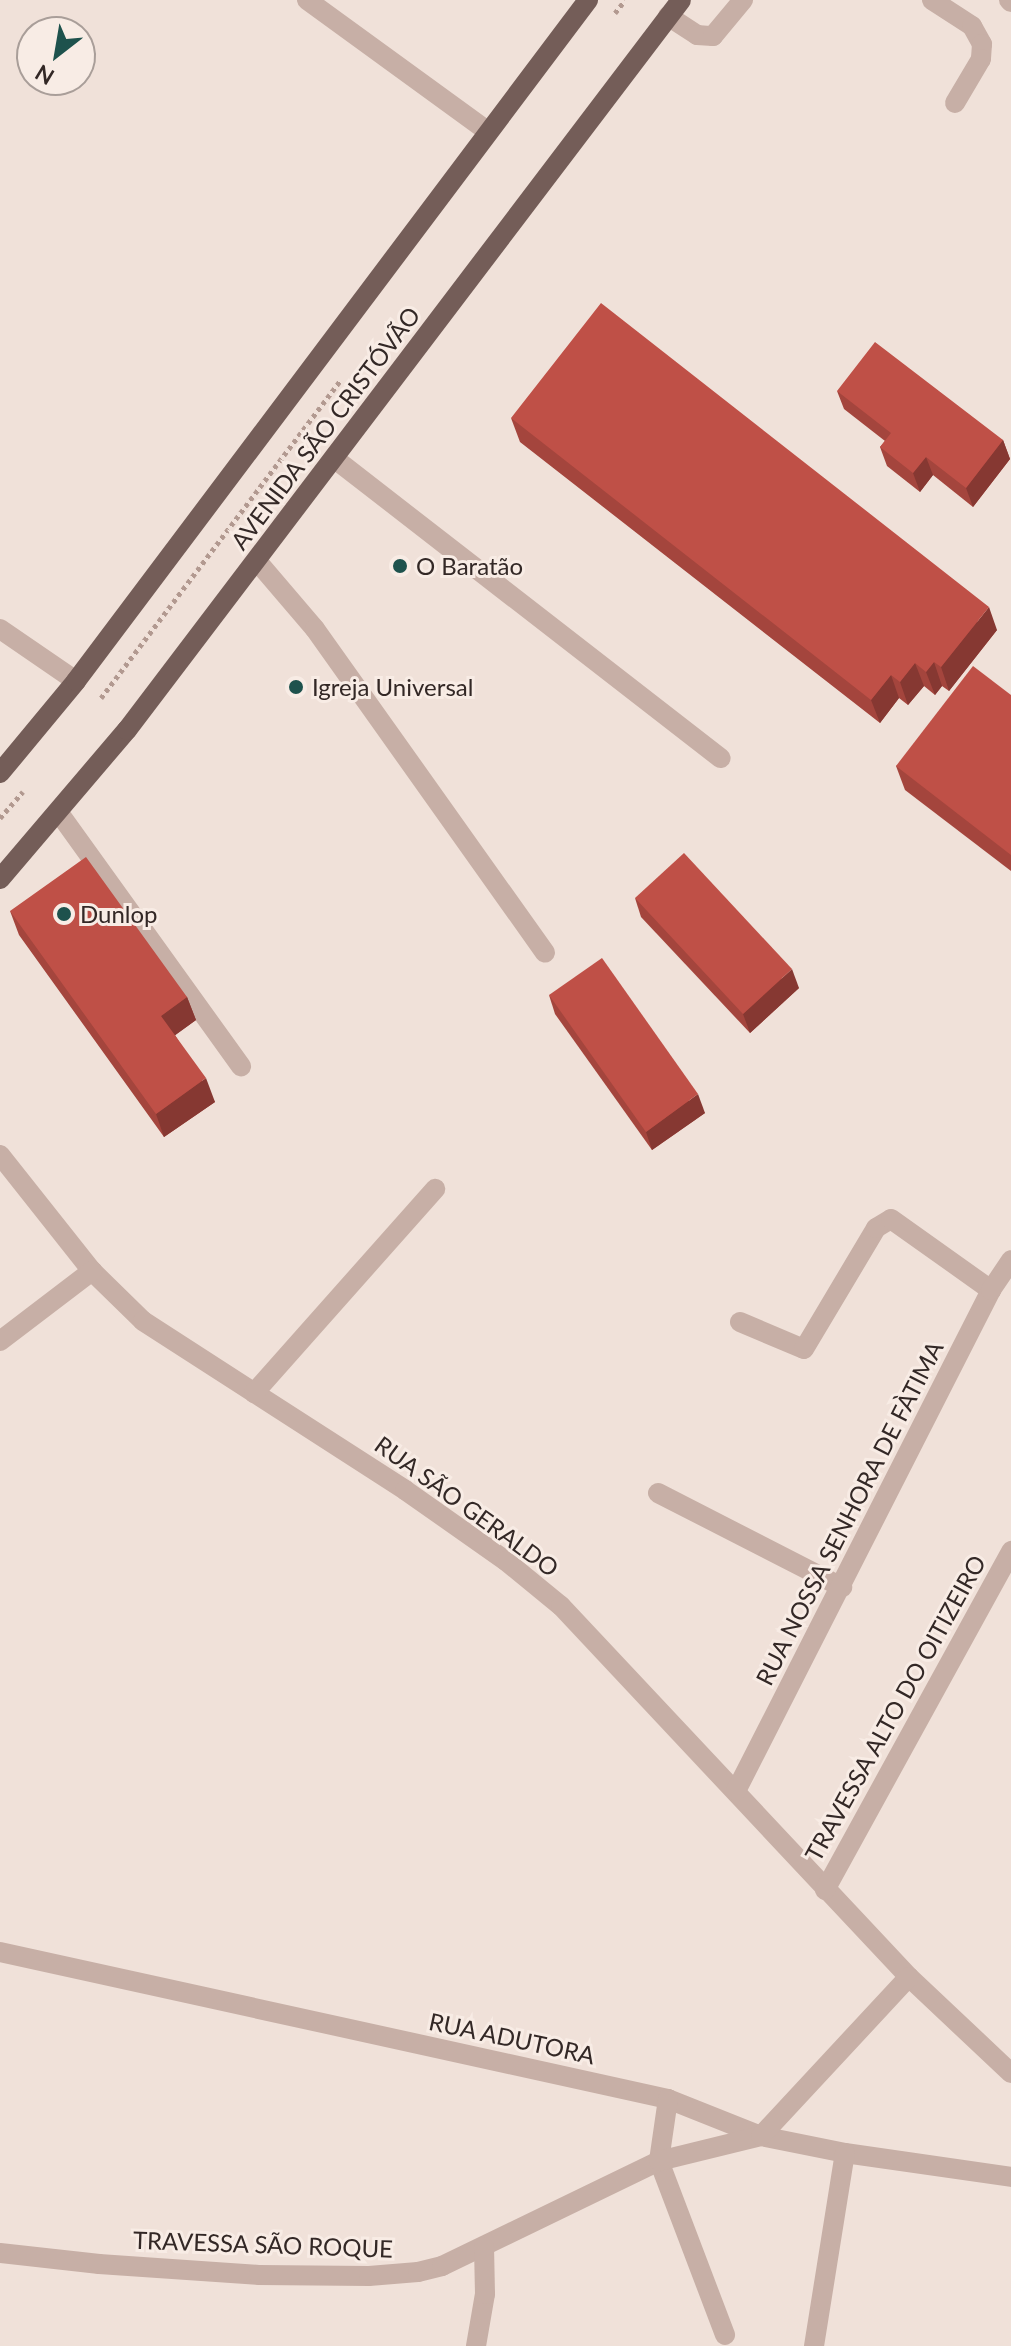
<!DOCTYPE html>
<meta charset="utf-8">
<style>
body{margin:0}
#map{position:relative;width:1011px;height:2346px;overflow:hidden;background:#f0e1d9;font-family:Lato,sans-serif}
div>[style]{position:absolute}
.path>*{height:5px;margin-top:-2.5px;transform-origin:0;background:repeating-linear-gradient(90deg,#b29990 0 4px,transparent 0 8px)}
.minor>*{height:20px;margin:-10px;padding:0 10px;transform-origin:10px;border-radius:10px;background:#c7afa6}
.major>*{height:20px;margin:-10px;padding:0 10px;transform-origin:10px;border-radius:10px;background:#745d58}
.wall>*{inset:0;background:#a4453d}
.shaded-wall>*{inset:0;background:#863832}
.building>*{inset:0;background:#bf5047}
.dots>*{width:22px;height:22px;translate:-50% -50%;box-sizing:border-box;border:4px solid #f8ece5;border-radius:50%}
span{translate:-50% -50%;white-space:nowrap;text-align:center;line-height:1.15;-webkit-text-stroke:6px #f8ece5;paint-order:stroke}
.street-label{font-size:24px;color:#332826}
.poi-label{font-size:24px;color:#332826}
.left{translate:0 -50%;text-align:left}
.north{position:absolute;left:16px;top:16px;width:80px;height:80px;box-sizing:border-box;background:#f8ece5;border:2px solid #a99e99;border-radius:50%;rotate:211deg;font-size:22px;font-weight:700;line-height:32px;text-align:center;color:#332826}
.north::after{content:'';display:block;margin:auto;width:28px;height:36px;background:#1e524d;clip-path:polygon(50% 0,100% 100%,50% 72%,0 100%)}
</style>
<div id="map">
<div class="path">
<i style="left:615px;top:13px;width:16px;rotate:-52deg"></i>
<i style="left:101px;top:698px;width:398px;rotate:-53deg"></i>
<i style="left:0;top:818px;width:35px;rotate:-49deg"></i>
</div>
<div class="minor">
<i style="left:307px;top:0;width:223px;rotate:36deg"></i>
<i style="left:932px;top:0;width:48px;rotate:33deg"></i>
<i style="left:972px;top:26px;width:21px;rotate:61deg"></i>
<i style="left:982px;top:44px;width:15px;rotate:94deg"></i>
<i style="left:981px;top:59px;width:51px;rotate:120.6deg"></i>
<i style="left:1009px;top:0;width:3px;rotate:45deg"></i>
<i style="left:668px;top:16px;width:35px;rotate:33deg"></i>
<i style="left:697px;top:35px;width:16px;rotate:4deg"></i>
<i style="left:713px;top:36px;width:47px;rotate:-50.2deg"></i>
<i style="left:335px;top:459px;width:488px;rotate:37.8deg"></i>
<i style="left:257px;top:561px;width:89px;rotate:49.5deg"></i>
<i style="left:315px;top:629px;width:397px;rotate:54.6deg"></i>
<i style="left:0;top:629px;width:92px;rotate:34.4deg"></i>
<i style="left:59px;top:813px;width:312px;rotate:54.3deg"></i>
<i style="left:0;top:1155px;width:148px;rotate:51.6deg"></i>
<i style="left:92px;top:1271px;width:71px;rotate:44.4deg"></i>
<i style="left:143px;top:1321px;width:312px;rotate:32.8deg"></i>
<i style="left:405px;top:1490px;width:123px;rotate:35.1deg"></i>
<i style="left:506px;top:1561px;width:71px;rotate:39.3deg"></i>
<i style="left:561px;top:1606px;width:509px;rotate:46.83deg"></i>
<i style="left:909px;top:1977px;width:140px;rotate:43.3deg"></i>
<i style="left:740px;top:1322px;width:69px;rotate:22.9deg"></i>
<i style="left:804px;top:1349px;width:141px;rotate:-59.2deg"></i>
<i style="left:876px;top:1228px;width:17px;rotate:-31deg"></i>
<i style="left:891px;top:1219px;width:123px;rotate:35.4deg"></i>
<i style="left:0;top:1341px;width:116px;rotate:-37.3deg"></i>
<i style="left:254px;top:1393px;width:273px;rotate:-48.4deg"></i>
<i style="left:658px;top:1493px;width:207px;rotate:27.1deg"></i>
<i style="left:736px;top:1791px;width:562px;rotate:-63.02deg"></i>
<i style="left:991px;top:1290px;width:36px;rotate:-56deg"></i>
<i style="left:825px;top:1890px;width:387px;rotate:-61.2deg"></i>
<i style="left:0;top:1952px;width:684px;rotate:12.41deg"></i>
<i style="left:668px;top:2099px;width:100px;rotate:21.7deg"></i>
<i style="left:761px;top:2136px;width:86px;rotate:11.4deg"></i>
<i style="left:845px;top:2153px;width:168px;rotate:8.2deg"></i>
<i style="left:668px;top:2099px;width:63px;rotate:98.3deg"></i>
<i style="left:659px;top:2161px;width:186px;rotate:69.2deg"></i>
<i style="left:0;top:2253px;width:100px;rotate:6.3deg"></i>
<i style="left:99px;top:2264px;width:160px;rotate:3.9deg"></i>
<i style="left:259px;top:2275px;width:110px;rotate:0.5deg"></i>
<i style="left:369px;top:2276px;width:49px;rotate:-4.7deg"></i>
<i style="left:418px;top:2272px;width:25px;rotate:-14deg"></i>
<i style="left:442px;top:2266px;width:241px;rotate:-25.8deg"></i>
<i style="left:659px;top:2161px;width:105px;rotate:-13.8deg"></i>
<i style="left:761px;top:2136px;width:217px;rotate:-47.1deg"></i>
<i style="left:476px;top:2346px;width:53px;rotate:-80.2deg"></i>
<i style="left:485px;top:2294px;width:47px;rotate:-91.2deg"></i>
<i style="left:814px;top:2346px;width:195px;rotate:-80.9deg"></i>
</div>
<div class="major">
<i style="left:0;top:773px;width:119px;rotate:-50.4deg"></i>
<i style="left:76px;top:681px;width:852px;rotate:-53.06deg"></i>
<i style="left:0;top:879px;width:196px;rotate:-49.6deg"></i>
<i style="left:127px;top:730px;width:916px;rotate:-52.8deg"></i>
</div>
<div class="wall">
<i style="clip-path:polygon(837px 391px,1003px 440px,1010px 459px,973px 507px,933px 475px,920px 492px,887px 466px,880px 447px,885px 441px,844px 409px)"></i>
<i style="clip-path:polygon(511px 418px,997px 630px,949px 691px,942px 686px,935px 695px,924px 686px,908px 705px,899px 698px,880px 723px,520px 442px)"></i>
<i style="clip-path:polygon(1011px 695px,1011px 871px,905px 790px,896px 766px)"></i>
<i style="clip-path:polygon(635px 898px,799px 988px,750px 1033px,641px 917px)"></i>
<i style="clip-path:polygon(10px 911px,187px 997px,196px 1020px,175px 1035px,215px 1102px,164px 1137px,19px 935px)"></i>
<i style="clip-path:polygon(549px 995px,705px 1113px,652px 1150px,555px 1014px)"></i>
</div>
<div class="shaded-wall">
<i style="clip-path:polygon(1003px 440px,1010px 459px,973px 507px,966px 488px)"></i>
<i style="clip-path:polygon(926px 457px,933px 475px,920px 492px,913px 473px)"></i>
<i style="clip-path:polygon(989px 607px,997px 630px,949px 691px,941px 667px)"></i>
<i style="clip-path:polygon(934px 662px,942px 686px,935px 695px,926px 672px)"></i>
<i style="clip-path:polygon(915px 663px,924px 686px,908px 705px,900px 682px)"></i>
<i style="clip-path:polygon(891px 675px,899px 698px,880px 723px,871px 700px)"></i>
<i style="clip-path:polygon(792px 969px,799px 988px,750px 1033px,743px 1014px)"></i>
<i style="clip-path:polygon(187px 997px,196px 1020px,170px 1039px,161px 1016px)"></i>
<i style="clip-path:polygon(206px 1078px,215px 1102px,164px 1137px,156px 1114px)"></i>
<i style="clip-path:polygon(698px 1094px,705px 1113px,652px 1150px,646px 1132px)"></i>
</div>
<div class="building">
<i style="clip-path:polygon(601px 303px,989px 607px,941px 667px,934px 662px,926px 672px,915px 663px,900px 682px,891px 675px,871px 700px,511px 418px)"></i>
<i style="clip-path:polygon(875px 342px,1003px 440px,966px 488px,926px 457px,913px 473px,880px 447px,891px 433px,837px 391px)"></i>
<i style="clip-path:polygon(973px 666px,1011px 695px,1011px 855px,896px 766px)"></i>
<i style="clip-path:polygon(684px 853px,792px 969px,743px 1014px,635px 898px)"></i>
<i style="clip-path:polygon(86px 857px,187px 997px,161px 1016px,206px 1078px,156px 1114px,10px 911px)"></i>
<i style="clip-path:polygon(602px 958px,698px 1094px,646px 1132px,549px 995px)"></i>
</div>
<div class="dots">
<i style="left:400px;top:566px;background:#1e524d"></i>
<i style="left:296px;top:687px;background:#1e524d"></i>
<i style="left:64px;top:914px;background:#1e524d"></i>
</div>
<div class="street-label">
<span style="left:325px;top:428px;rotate:-53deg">AVENIDA SÃO CRISTÓVÃO</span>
<span style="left:467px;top:1506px;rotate:36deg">RUA SÃO GERALDO</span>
<span style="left:849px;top:1513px;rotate:-63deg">RUA NOSSA SENHORA DE FÀTIMA</span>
<span style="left:895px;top:1708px;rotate:-61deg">TRAVESSA ALTO DO OITIZEIRO</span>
<span style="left:512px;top:2038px;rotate:12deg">RUA ADUTORA</span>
<span style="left:263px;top:2244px;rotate:2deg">TRAVESSA SÃO ROQUE</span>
</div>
<div class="poi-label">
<span class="left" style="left:416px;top:566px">O Baratão</span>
<span class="left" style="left:312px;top:687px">Igreja Universal</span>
<span class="left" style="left:80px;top:914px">Dunlop</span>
</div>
<div class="north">N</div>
</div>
